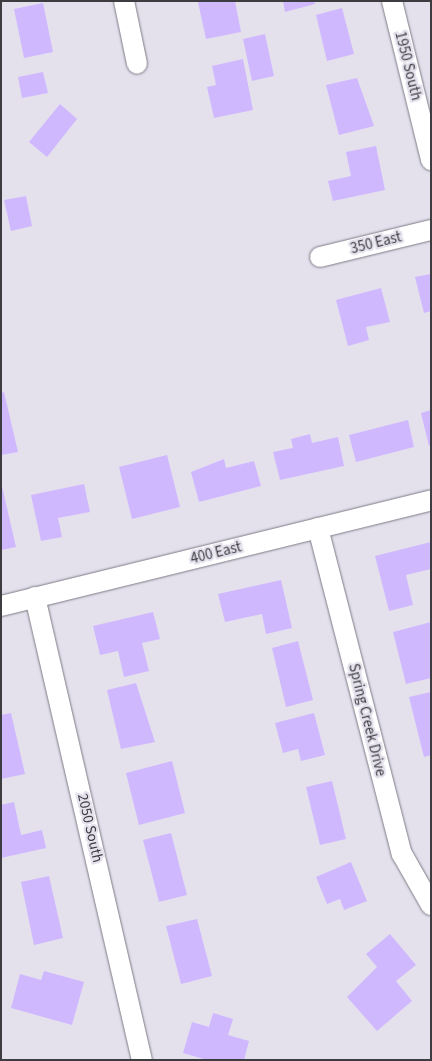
<!DOCTYPE html>
<style>
body{margin:0}
#map{position:relative;width:432px;height:1061px;overflow:hidden;background:#e4e1ed;font-family:"Source Sans 3",sans-serif}
div>[style]{position:absolute}
.building>*{inset:0;background:#d0b8ff}
.roads{filter:drop-shadow(0 0 1px #7e7b86) drop-shadow(0 0 1px #7e7b86)}
.minor>*{height:20px;margin:-10px;padding:0 10px;transform-origin:10px;border-radius:10px;background:#fff}
span{translate:-50% -50%;white-space:nowrap;text-align:center;line-height:1.15;-webkit-text-stroke:4.5px #e4e1ed;paint-order:stroke}
.street-label{font-size:15px;color:#3d3c41}
.frame{position:absolute;inset:0;border:2px solid #3d3c41;pointer-events:none}
</style>
<div id="map">
<div class="building">
<i style="clip-path:polygon(235px 1px,241px 32px,206px 39px,198px 2px)"></i>
<i style="clip-path:polygon(283px 1px,314px 1px,315px 4px,285px 12px)"></i>
<i style="clip-path:polygon(43px 3px,53px 52px,24px 58px,14px 9px)"></i>
<i style="clip-path:polygon(342px 8px,354px 54px,327px 61px,316px 15px)"></i>
<i style="clip-path:polygon(265px 34px,274px 76px,252px 81px,243px 39px)"></i>
<i style="clip-path:polygon(243px 59px,253px 110px,214px 118px,207px 87px,216px 85px,212px 66px)"></i>
<i style="clip-path:polygon(43px 72px,48px 93px,22px 98px,18px 77px)"></i>
<i style="clip-path:polygon(357px 78px,374px 126px,339px 135px,326px 85px)"></i>
<i style="clip-path:polygon(60px 104px,77px 119px,47px 157px,29px 142px)"></i>
<i style="clip-path:polygon(376px 146px,385px 190px,333px 201px,328px 181px,351px 176px,346px 152px)"></i>
<i style="clip-path:polygon(26px 196px,32px 226px,11px 231px,4px 200px)"></i>
<i style="clip-path:polygon(431px 274px,431px 311px,424px 313px,415px 277px)"></i>
<i style="clip-path:polygon(381px 288px,390px 322px,366px 327px,369px 340px,348px 346px,336px 300px)"></i>
<i style="clip-path:polygon(4px 392px,18px 452px,1px 455px,1px 393px)"></i>
<i style="clip-path:polygon(431px 410px,431px 445px,429px 446px,421px 413px)"></i>
<i style="clip-path:polygon(408px 420px,414px 447px,356px 462px,349px 435px)"></i>
<i style="clip-path:polygon(310px 434px,312px 443px,338px 437px,344px 466px,280px 480px,273px 452px,293px 448px,291px 439px)"></i>
<i style="clip-path:polygon(167px 455px,180px 507px,132px 519px,119px 467px)"></i>
<i style="clip-path:polygon(224px 459px,226px 468px,254px 461px,261px 486px,199px 502px,191px 472px)"></i>
<i style="clip-path:polygon(1px 482px,16px 547px,1px 550px)"></i>
<i style="clip-path:polygon(84px 484px,90px 512px,58px 518px,62px 537px,41px 541px,31px 495px)"></i>
<i style="clip-path:polygon(431px 542px,431px 569px,406px 575px,413px 605px,389px 611px,375px 556px)"></i>
<i style="clip-path:polygon(281px 580px,292px 628px,266px 634px,262px 614px,225px 622px,218px 594px)"></i>
<i style="clip-path:polygon(153px 612px,160px 639px,142px 643px,149px 671px,124px 677px,118px 651px,100px 655px,93px 626px)"></i>
<i style="clip-path:polygon(431px 622px,431px 678px,406px 684px,393px 632px)"></i>
<i style="clip-path:polygon(298px 641px,313px 700px,286px 707px,272px 648px)"></i>
<i style="clip-path:polygon(136px 683px,155px 742px,121px 749px,107px 690px)"></i>
<i style="clip-path:polygon(431px 692px,431px 755px,424px 757px,409px 697px)"></i>
<i style="clip-path:polygon(11px 713px,25px 774px,1px 779px,1px 715px)"></i>
<i style="clip-path:polygon(314px 713px,325px 755px,301px 761px,298px 749px,283px 753px,275px 723px)"></i>
<i style="clip-path:polygon(172px 761px,185px 813px,139px 825px,126px 773px)"></i>
<i style="clip-path:polygon(332px 781px,346px 839px,320px 845px,306px 787px)"></i>
<i style="clip-path:polygon(14px 802px,21px 835px,42px 830px,46px 848px,1px 858px,1px 805px)"></i>
<i style="clip-path:polygon(171px 833px,187px 895px,159px 902px,143px 840px)"></i>
<i style="clip-path:polygon(351px 862px,367px 901px,344px 910px,340px 899px,327px 904px,316px 877px)"></i>
<i style="clip-path:polygon(49px 876px,63px 938px,34px 945px,21px 882px)"></i>
<i style="clip-path:polygon(197px 919px,212px 976px,181px 984px,166px 926px)"></i>
<i style="clip-path:polygon(390px 934px,416px 965px,396px 981px,412px 1001px,377px 1031px,347px 997px,377px 967px,366px 954px)"></i>
<i style="clip-path:polygon(44px 971px,84px 982px,72px 1025px,11px 1008px,20px 974px,41px 980px)"></i>
<i style="clip-path:polygon(213px 1013px,233px 1019px,228px 1035px,249px 1041px,244px 1060px,207px 1060px,183px 1053px,192px 1022px,209px 1027px)"></i>
</div>
<div class="roads">
<div class="minor">
<i style="left:124px;top:1px;width:64px;rotate:78.3deg"></i>
<i style="left:392px;top:1px;width:164px;rotate:76.2deg"></i>
<i style="left:320px;top:257px;width:114px;rotate:-13.7deg"></i>
<i style="left:318px;top:528px;width:337px;rotate:75.6deg"></i>
<i style="left:402px;top:854px;width:59px;rotate:60.4deg"></i>
<i style="left:35px;top:597px;width:475px;rotate:77deg"></i>
<i style="left:1px;top:606px;width:443px;rotate:-13.8deg"></i>
</div>
</div>
<div class="street-label">
<span style="left:408px;top:66px;rotate:76deg">1950 South</span>
<span style="left:376px;top:243px;rotate:-14deg">350 East</span>
<span style="left:216px;top:553px;rotate:-14deg">400 East</span>
<span style="left:367px;top:720px;rotate:76deg">Spring Creek Drive</span>
<span style="left:90px;top:828px;rotate:77deg">2050 South</span>
</div>
<div class="frame"></div>
</div>
